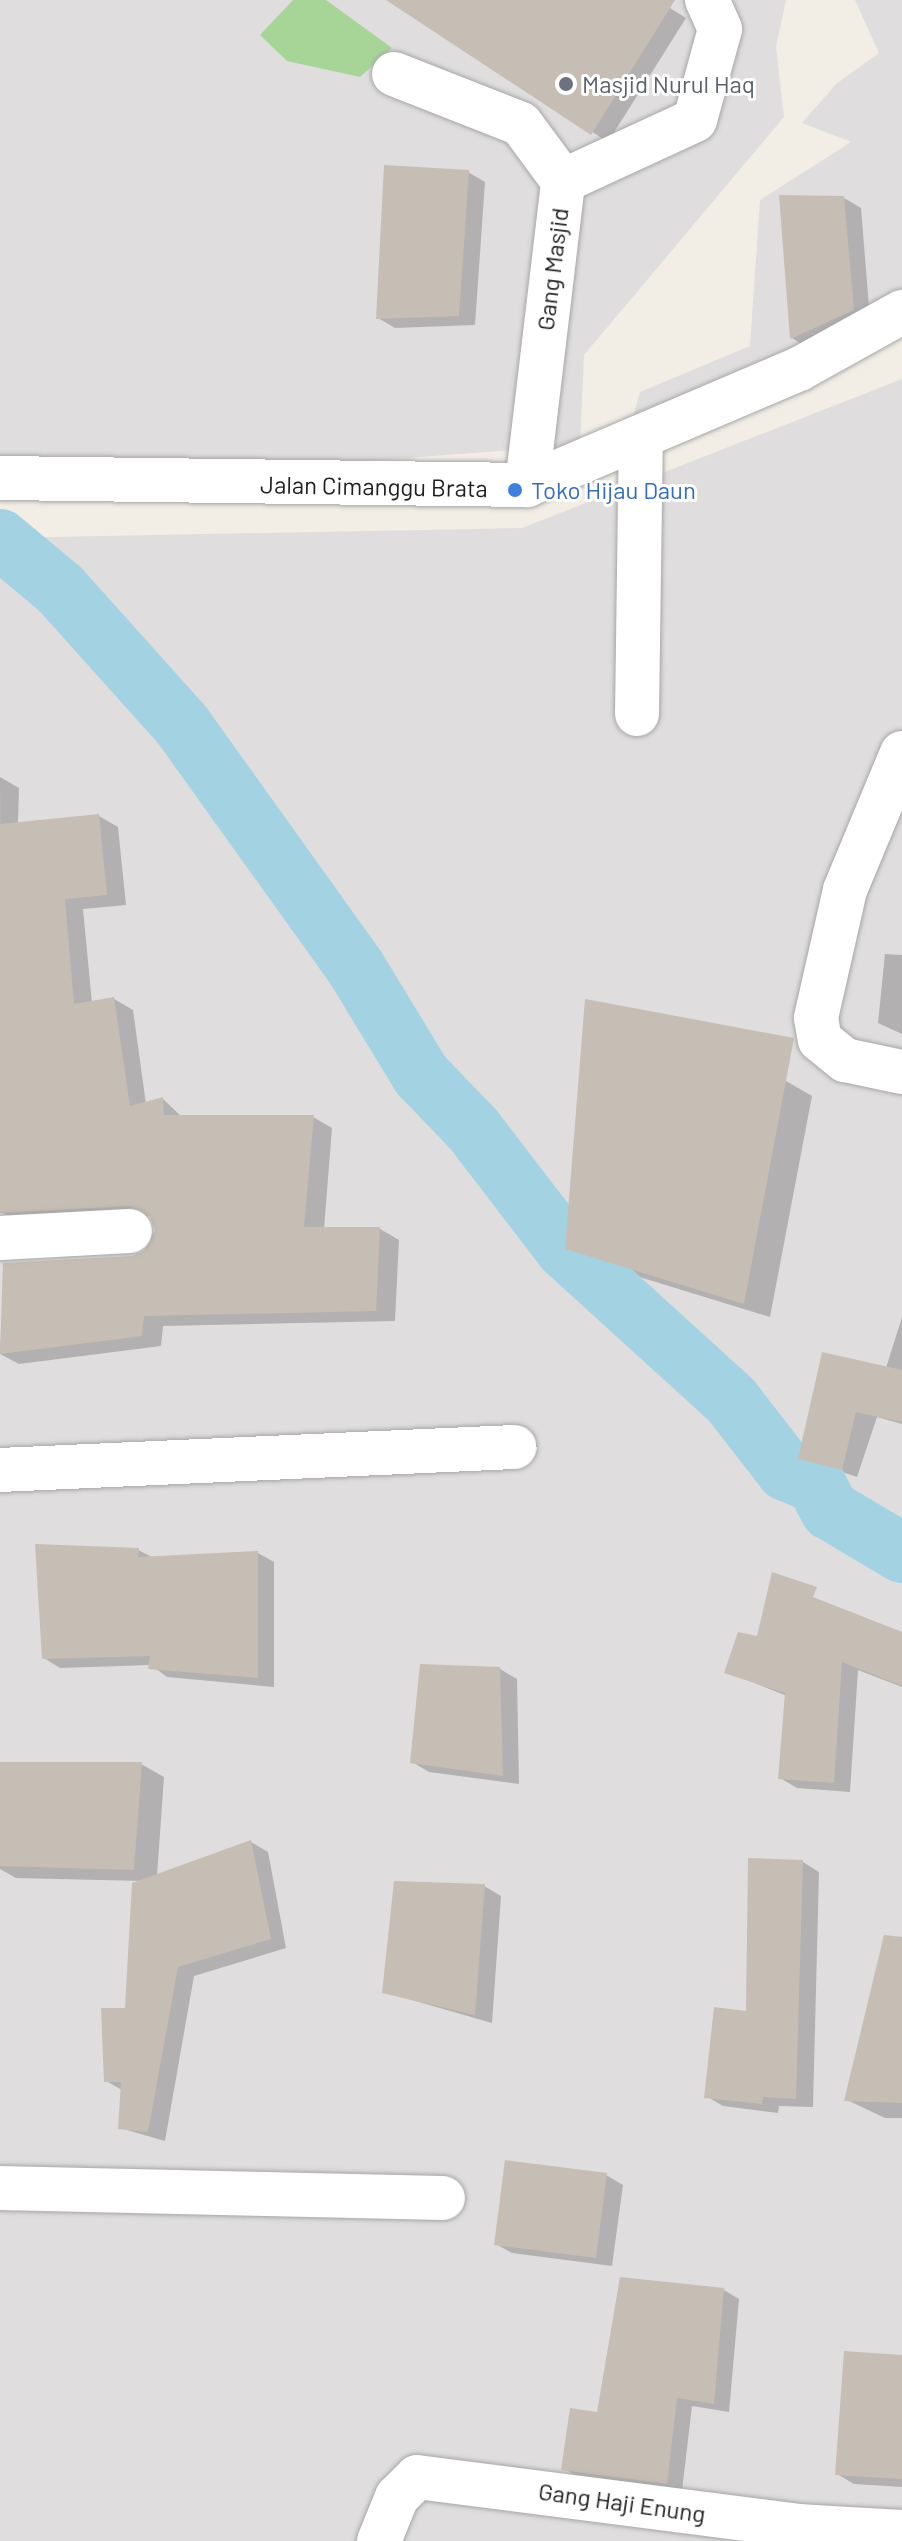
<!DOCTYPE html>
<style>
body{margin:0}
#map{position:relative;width:902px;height:2541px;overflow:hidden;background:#f2eee6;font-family:Barlow,sans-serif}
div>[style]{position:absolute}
.residential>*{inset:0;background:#dfdddd}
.forest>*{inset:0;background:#a7d597}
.shadow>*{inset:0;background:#0003}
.canal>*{height:60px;margin:-30px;padding:0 30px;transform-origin:30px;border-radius:30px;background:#a3d3e3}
.building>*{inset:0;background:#c6beb5}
.roads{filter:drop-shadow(0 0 2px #a7a7a7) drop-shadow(0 0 2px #a7a7a7)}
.minor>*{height:44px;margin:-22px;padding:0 22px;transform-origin:22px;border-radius:22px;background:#fff}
.dots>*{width:22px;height:22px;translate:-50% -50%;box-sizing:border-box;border:4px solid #fff;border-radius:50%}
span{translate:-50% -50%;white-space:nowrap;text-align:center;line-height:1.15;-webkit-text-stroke:6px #fff;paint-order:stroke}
.worship-label{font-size:24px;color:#5b616d}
.left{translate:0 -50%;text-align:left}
.street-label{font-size:24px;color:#202020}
.shop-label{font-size:24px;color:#366cbe}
</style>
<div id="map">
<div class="residential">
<i style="clip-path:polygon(0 0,786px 0,776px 47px,784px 117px,584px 355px,580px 445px,0 488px)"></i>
<i style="clip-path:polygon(855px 0,902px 0,902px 336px,629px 431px,640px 392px,750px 346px,760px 200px,851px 142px,802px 123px,836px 84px,879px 53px)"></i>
<i style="clip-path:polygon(902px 379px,902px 2541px,0 2541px,0 538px,522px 528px)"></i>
</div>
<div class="forest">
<i style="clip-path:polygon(293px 0,326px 0,392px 48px,360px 77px,287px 61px,260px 35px)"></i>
</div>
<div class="shadow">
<i style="clip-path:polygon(387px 0,657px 0,686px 18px,608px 142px)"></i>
<i style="clip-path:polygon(468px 172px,485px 182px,475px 325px,395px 328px,378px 318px)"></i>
<i style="clip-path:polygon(844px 198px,861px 208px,870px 319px,808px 348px,792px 338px)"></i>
<i style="clip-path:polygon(0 777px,19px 788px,18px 824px,99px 816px,118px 827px,126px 905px,83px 909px,92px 1003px,114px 999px,133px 1010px,146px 1104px,163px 1099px,182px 1117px,313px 1117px,332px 1128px,324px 1229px,380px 1229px,399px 1240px,395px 1321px,163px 1326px,161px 1346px,19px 1364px,0 1354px,5px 1265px,133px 1258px,146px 1253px,157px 1231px,150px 1216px,20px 1223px,1px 1212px)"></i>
<i style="clip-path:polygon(885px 954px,902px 955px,902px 1034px,878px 1023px)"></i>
<i style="clip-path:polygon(786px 1081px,812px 1096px,770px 1317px,594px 1263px,567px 1248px)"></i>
<i style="clip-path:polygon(902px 1317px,902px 1424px,877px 1417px,857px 1477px,800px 1458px,886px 1368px)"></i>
<i style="clip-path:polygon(138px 1550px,154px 1558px,258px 1553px,274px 1562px,274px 1687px,167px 1677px,151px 1665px,60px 1668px,44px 1658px)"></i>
<i style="clip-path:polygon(902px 1634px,902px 1687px,858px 1670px,850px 1792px,797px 1788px,780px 1778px,787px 1696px,727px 1672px,758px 1639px)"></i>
<i style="clip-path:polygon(500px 1669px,517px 1679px,519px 1784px,429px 1772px,412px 1762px)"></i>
<i style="clip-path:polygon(0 1764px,141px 1764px,164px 1777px,157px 1876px,251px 1842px,268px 1852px,286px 1948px,194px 1976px,165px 2141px,120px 2128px,122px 2090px,106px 2081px,127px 2010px,143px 1881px,16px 1878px,0 1869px)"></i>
<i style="clip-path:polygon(803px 1862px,819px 1872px,813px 2107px,779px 2106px,778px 2113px,723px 2106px,706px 2096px,747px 2013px)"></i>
<i style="clip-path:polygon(484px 1886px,501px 1896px,492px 2023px,384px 1992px)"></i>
<i style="clip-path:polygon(902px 1982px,902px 2118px,885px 2118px,847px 2100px)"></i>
<i style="clip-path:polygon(606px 2175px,623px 2185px,612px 2266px,512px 2253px,496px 2244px)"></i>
<i style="clip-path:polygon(724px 2290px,739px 2299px,729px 2412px,692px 2406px,682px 2491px,578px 2477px,563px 2468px,599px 2414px)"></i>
<i style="clip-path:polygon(902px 2357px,902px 2487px,854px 2484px,837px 2474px)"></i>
</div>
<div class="canal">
<i style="left:0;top:539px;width:78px;rotate:39.8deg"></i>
<i style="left:60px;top:589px;width:183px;rotate:48.1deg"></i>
<i style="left:182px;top:725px;width:299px;rotate:54.4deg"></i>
<i style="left:356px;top:968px;width:125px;rotate:58.7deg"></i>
<i style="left:421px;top:1075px;width:75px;rotate:46.1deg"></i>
<i style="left:473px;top:1129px;width:151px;rotate:52.5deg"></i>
<i style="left:565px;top:1249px;width:224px;rotate:42.3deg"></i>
<i style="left:731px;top:1400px;width:90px;rotate:52.2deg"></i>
<i style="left:786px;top:1471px;width:33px;rotate:23deg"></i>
<i style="left:816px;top:1484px;width:30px;rotate:62deg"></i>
<i style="left:830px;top:1510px;width:84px;rotate:30.8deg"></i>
</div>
<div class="building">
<i style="clip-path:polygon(386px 0,675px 0,591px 135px)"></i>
<i style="clip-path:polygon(384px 165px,469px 170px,459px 316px,376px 319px)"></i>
<i style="clip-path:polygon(779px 195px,844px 196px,854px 310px,790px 339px)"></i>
<i style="clip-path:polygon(99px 814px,107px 895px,65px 899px,74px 1004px,114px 997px,130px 1106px,163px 1097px,164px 1115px,314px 1115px,304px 1227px,380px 1227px,376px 1311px,144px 1316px,142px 1336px,0 1354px,3px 1263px,132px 1256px,144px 1251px,155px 1230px,150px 1217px,129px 1206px,0 1213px,0 824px)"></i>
<i style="clip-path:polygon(585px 999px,794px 1038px,744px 1304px,565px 1249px)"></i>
<i style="clip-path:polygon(822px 1352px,902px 1370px,902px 1422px,856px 1412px,842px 1470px,798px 1459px)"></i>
<i style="clip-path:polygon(35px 1544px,139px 1548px,138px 1557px,258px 1551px,258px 1678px,148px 1669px,150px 1656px,42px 1659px)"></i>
<i style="clip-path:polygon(772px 1572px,817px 1587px,813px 1597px,902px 1632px,902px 1686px,842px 1662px,834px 1783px,778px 1779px,785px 1693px,724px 1673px,738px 1632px,757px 1636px)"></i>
<i style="clip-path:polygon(420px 1664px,500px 1667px,503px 1776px,410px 1763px)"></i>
<i style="clip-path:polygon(0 1762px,142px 1762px,134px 1870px,0 1866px)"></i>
<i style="clip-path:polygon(251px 1840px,271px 1939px,178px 1967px,148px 2132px,118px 2129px,121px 2082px,104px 2082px,101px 2008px,125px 2008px,132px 1883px)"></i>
<i style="clip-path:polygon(748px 1858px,803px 1860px,796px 2099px,763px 2097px,762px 2104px,704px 2098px,714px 2007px,746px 2011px)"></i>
<i style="clip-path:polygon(394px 1881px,485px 1884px,475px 2015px,382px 1993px)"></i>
<i style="clip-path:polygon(884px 1935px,902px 1937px,902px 2103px,844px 2101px)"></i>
<i style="clip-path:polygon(505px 2160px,607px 2173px,596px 2258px,494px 2245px)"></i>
<i style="clip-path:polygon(620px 2277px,724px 2288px,714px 2404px,677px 2398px,667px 2484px,561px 2470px,570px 2408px,597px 2412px)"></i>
<i style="clip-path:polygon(844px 2351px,902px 2355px,902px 2479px,835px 2475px)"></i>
</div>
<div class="roads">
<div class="minor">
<i style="left:394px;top:74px;width:136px;rotate:21.5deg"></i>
<i style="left:521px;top:124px;width:71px;rotate:53.6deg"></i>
<i style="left:563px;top:181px;width:145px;rotate:-24.8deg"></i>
<i style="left:695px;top:120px;width:94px;rotate:-74.6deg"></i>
<i style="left:720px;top:29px;width:32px;rotate:-114deg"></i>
<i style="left:0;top:478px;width:527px;rotate:0.76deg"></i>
<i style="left:527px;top:485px;width:296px;rotate:-23.1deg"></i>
<i style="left:799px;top:369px;width:118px;rotate:-29deg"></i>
<i style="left:527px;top:485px;width:306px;rotate:-83.2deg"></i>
<i style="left:637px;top:714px;width:277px;rotate:-89.2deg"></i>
<i style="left:902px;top:753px;width:148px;rotate:112.6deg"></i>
<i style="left:845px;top:890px;width:131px;rotate:102.8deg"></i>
<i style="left:816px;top:1018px;width:22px;rotate:80deg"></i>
<i style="left:820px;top:1040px;width:32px;rotate:39deg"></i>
<i style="left:845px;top:1060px;width:58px;rotate:11.9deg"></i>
<i style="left:0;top:1238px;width:130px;rotate:-3.1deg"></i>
<i style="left:0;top:1470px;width:515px;rotate:-2.56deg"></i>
<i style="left:0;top:2188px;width:443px;rotate:1.3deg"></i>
<i style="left:379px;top:2541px;width:48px;rotate:-67.8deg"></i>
<i style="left:397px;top:2497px;width:28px;rotate:-45deg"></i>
<i style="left:417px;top:2477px;width:384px;rotate:7.3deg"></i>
<i style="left:798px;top:2526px;width:104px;rotate:3.3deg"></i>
</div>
</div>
<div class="dots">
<i style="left:566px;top:84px;background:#6b7280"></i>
<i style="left:515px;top:490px;background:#3f7fe0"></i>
</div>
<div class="worship-label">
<span class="left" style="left:582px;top:84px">Masjid Nurul Haq</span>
</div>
<div class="street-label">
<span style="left:552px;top:269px;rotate:-83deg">Gang Masjid</span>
<span style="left:374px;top:486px;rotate:1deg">Jalan Cimanggu Brata</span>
<span style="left:622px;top:2502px;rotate:8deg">Gang Haji Enung</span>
</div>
<div class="shop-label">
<span class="left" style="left:531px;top:490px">Toko Hijau Daun</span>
</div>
</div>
